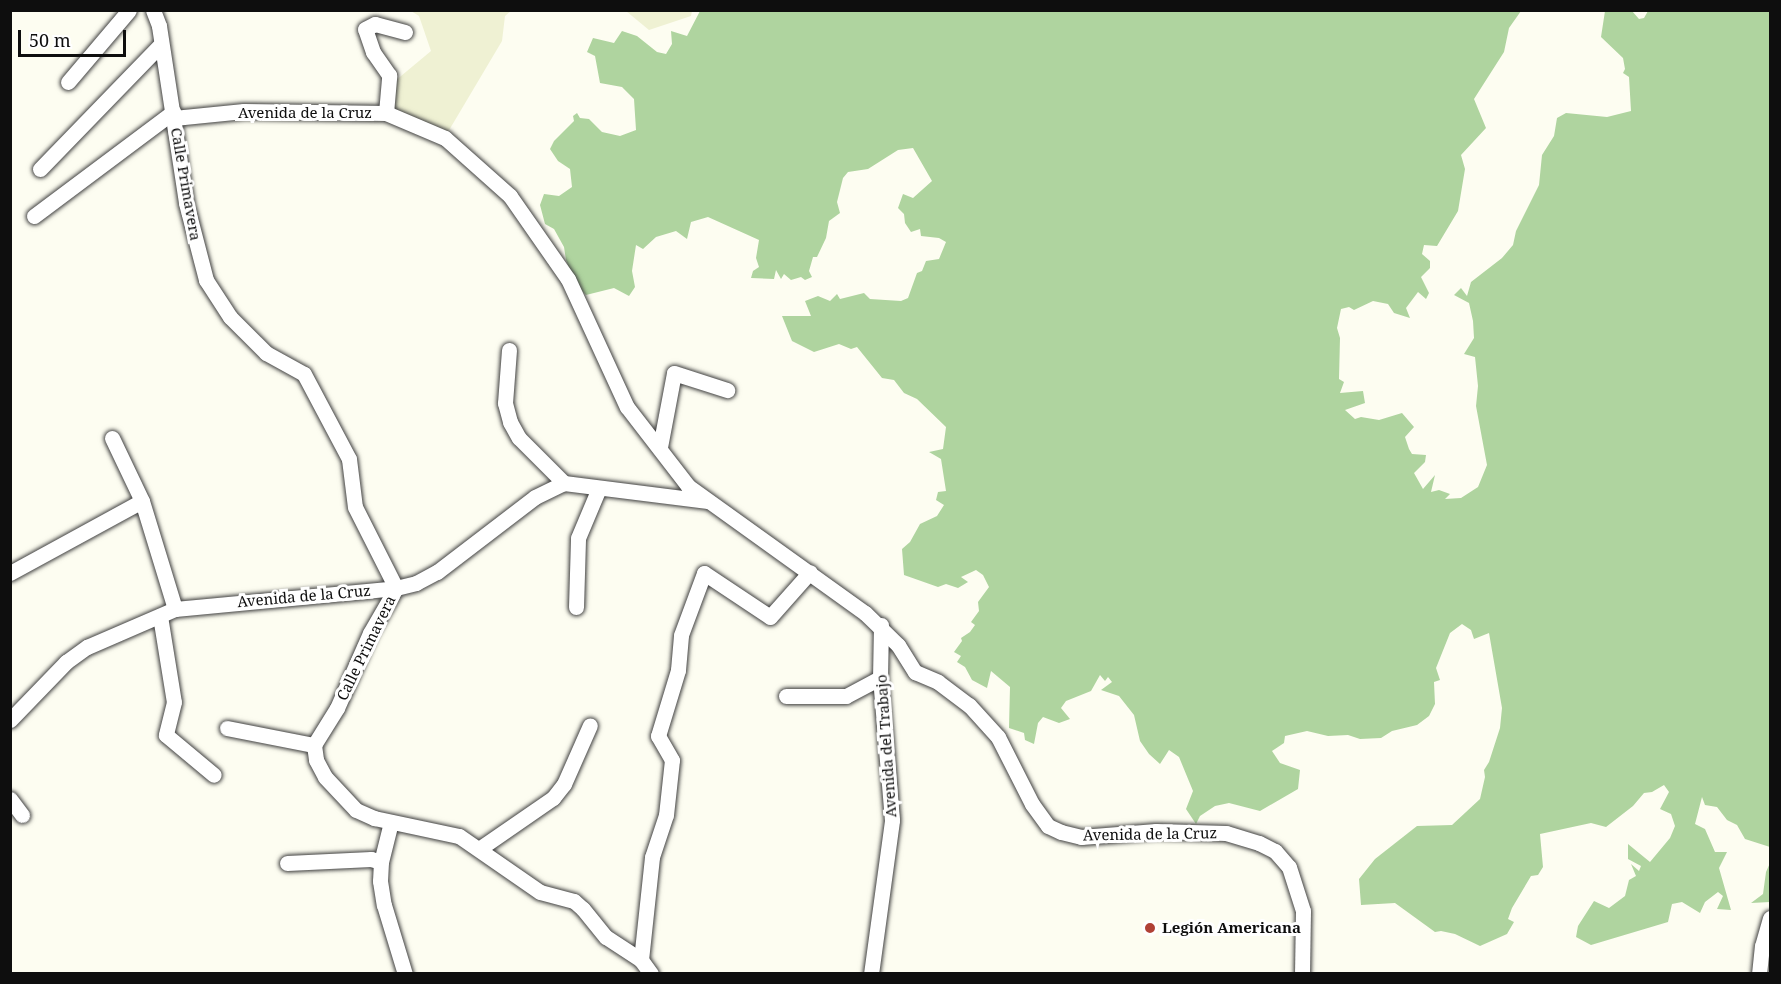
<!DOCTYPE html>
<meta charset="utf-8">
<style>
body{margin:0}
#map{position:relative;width:1781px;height:984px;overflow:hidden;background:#fdfdf1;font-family:"Noto Serif",serif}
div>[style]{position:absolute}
.farmland>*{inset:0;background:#eff1d3}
.forest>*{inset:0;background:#afd49f}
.roads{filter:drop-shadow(0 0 2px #414141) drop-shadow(0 0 2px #414141)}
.street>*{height:15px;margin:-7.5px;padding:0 7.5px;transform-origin:7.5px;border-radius:7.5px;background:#fff}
.dots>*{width:16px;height:16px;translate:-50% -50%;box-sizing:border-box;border:3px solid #fff;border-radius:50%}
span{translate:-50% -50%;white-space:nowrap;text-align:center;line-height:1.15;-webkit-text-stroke:6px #fff;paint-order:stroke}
.street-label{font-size:15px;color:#0e0e0e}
.poi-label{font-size:15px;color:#0e0e0e;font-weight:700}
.left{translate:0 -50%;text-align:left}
.frame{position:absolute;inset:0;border:12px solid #0e0e0e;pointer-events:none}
.scale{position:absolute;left:18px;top:30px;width:108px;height:27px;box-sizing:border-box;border:3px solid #0e0e0e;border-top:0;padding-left:8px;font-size:18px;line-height:21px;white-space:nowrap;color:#0e0e0e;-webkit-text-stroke:4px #fff;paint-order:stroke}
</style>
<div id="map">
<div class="farmland">
<i style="clip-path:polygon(411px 11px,511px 11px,505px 16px,502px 41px,445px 137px,394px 116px,395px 81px,431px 51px,419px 16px)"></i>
<i style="clip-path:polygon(626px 11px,692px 11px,691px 16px,649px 30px)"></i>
</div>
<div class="forest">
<i style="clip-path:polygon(700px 11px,1521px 11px,1509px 28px,1504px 52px,1474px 99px,1486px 128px,1461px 155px,1465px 169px,1458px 211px,1437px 246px,1424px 245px,1422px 254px,1430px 261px,1430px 268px,1421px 277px,1429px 293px,1426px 299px,1418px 292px,1406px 308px,1410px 318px,1394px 313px,1388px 304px,1373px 301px,1354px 310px,1349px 307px,1341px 309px,1337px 328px,1340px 338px,1339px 379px,1344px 382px,1340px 393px,1363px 391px,1365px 403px,1345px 410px,1355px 419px,1361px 417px,1379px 420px,1402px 413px,1414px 427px,1405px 437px,1409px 449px,1412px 454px,1426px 455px,1425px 462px,1414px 473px,1423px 489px,1435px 475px,1431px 492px,1439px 490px,1450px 494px,1445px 499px,1461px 498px,1478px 487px,1487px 465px,1476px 406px,1478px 386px,1475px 357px,1464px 354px,1474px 338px,1473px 321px,1469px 303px,1454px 295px,1461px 288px,1467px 296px,1471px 282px,1502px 258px,1513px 245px,1516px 231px,1539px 185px,1542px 155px,1554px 136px,1557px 118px,1566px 113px,1607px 117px,1631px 111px,1629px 77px,1623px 73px,1625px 69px,1623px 58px,1601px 37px,1605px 11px,1632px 11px,1639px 19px,1644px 18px,1648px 11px,1770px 11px,1770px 847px,1745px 839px,1737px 825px,1727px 820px,1717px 807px,1705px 805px,1702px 797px,1695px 824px,1705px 829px,1715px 852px,1727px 852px,1719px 868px,1731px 910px,1717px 909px,1723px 896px,1718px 892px,1705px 902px,1700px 913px,1682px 902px,1672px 904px,1668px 922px,1591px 945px,1576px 937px,1578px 926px,1594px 901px,1609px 908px,1625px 896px,1629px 880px,1636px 876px,1631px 864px,1639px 871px,1641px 866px,1628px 859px,1628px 844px,1650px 862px,1670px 838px,1675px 826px,1671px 814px,1660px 809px,1669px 792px,1664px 785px,1652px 792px,1644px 793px,1633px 806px,1606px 827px,1591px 823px,1540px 834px,1543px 867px,1538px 875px,1531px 876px,1512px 908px,1508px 919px,1514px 922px,1507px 934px,1480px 946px,1455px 934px,1441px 931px,1435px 932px,1395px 903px,1361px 905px,1359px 879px,1375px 859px,1417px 826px,1452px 825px,1480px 799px,1485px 777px,1484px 770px,1489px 762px,1500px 728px,1502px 708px,1489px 633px,1474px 639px,1471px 630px,1462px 624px,1450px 633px,1436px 668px,1440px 680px,1434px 682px,1435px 704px,1429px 716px,1417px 725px,1392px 731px,1381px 738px,1360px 739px,1348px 735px,1328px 736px,1307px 731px,1285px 736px,1284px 743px,1272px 751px,1280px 763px,1300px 770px,1298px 789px,1260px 811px,1229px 803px,1215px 806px,1200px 816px,1196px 824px,1186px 809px,1193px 791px,1179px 757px,1169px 750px,1160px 764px,1149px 754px,1140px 741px,1134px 715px,1119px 696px,1101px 690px,1112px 682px,1108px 677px,1105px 681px,1100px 675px,1091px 691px,1066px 701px,1061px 708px,1070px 719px,1059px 723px,1043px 717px,1038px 723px,1034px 744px,1025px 740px,1024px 733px,1009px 728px,1010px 687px,991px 671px,987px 688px,972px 680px,965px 667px,957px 662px,961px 656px,954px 652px,962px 641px,961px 638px,970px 632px,975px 625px,971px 622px,979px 611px,978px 602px,989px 587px,983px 575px,976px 570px,961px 577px,968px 582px,958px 588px,946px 584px,938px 587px,904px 575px,902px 549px,910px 542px,920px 524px,937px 516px,944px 505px,936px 500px,938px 492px,946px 491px,941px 459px,929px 452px,943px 449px,946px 427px,917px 399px,904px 393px,894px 380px,882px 378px,857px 347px,851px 349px,839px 344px,814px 352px,792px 341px,782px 316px,811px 316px,805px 301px,818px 296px,830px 301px,837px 294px,840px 299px,864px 293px,870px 299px,901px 301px,908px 298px,917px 273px,922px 271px,926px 261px,939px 259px,946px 242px,939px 238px,921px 236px,920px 229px,911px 232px,905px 223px,904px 214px,898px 208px,903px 194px,913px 198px,932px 181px,913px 148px,898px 150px,868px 169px,848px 172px,843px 178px,837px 202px,840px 213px,829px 221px,826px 238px,817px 257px,813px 257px,809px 271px,812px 277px,805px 280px,801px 277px,791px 280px,784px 274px,781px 279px,776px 270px,774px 279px,751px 278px,753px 271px,759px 267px,756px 258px,759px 240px,708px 217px,691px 222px,687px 239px,676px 231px,656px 237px,643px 249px,636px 245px,632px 271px,635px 287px,629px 296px,614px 288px,586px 295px,576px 285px,566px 260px,564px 247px,554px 229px,545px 224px,540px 205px,544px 194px,559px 196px,572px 187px,570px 169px,558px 161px,550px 149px,554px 141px,574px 121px,573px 116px,577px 113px,580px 118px,589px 119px,602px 132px,620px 136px,636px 130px,634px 99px,622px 87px,600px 83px,595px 56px,587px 52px,593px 38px,614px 43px,622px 31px,637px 36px,657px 52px,666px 54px,672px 44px,671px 31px,687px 36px)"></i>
<i style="clip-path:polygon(1770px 863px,1770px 902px,1751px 903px,1763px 894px,1766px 872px)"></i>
</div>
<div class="roads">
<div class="street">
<i style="left:153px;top:10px;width:17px;rotate:69deg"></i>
<i style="left:159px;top:26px;width:179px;rotate:81.3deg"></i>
<i style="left:186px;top:203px;width:80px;rotate:75.4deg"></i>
<i style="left:206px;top:280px;width:44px;rotate:57deg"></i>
<i style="left:230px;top:317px;width:51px;rotate:45deg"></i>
<i style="left:266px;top:353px;width:43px;rotate:28.9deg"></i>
<i style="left:304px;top:374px;width:96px;rotate:62.1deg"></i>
<i style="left:349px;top:459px;width:48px;rotate:82.9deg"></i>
<i style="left:355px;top:507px;width:91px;rotate:63.2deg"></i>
<i style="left:396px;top:588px;width:52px;rotate:120deg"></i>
<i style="left:370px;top:633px;width:82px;rotate:113.7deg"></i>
<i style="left:337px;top:708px;width:44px;rotate:121.9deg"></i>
<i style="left:314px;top:745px;width:15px;rotate:82deg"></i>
<i style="left:316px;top:760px;width:19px;rotate:62deg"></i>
<i style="left:325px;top:777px;width:45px;rotate:46.8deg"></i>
<i style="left:356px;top:810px;width:20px;rotate:24deg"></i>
<i style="left:374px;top:818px;width:87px;rotate:12deg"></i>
<i style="left:459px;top:836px;width:98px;rotate:34.7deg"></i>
<i style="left:540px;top:892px;width:35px;rotate:15deg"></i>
<i style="left:574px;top:901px;width:12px;rotate:42deg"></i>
<i style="left:583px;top:909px;width:36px;rotate:51deg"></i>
<i style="left:606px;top:937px;width:42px;rotate:33.3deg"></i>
<i style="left:641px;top:960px;width:17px;rotate:54deg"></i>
<i style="left:68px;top:82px;width:94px;rotate:-49.7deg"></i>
<i style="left:386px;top:113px;width:38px;rotate:-85deg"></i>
<i style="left:389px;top:75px;width:28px;rotate:-125deg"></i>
<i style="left:373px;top:52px;width:24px;rotate:-109deg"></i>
<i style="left:365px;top:29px;width:11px;rotate:-27deg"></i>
<i style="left:375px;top:24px;width:31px;rotate:15deg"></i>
<i style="left:174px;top:118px;width:70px;rotate:-5.7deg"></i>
<i style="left:244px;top:111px;width:142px;rotate:0.8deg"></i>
<i style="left:386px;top:113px;width:64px;rotate:23deg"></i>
<i style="left:445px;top:138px;width:87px;rotate:41.7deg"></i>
<i style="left:510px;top:196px;width:101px;rotate:55.1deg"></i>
<i style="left:568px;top:279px;width:141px;rotate:65.3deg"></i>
<i style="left:627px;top:407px;width:100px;rotate:52.3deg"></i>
<i style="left:688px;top:486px;width:218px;rotate:35.7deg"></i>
<i style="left:865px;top:613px;width:46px;rotate:44.1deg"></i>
<i style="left:898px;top:645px;width:32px;rotate:58deg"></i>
<i style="left:915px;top:672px;width:25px;rotate:23deg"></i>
<i style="left:938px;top:682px;width:39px;rotate:37deg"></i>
<i style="left:969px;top:705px;width:43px;rotate:47.8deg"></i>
<i style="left:998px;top:737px;width:75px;rotate:63.1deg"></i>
<i style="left:1032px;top:804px;width:27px;rotate:54deg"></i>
<i style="left:1048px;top:826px;width:14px;rotate:25deg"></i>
<i style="left:1061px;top:832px;width:21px;rotate:14deg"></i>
<i style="left:1081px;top:837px;width:75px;rotate:-4.6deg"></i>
<i style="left:1156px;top:831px;width:70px;rotate:1.6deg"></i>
<i style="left:1226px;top:833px;width:34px;rotate:17deg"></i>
<i style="left:1259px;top:843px;width:18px;rotate:27deg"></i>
<i style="left:1275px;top:851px;width:21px;rotate:49deg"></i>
<i style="left:1289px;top:867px;width:46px;rotate:72.3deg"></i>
<i style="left:1303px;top:911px;width:63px;rotate:90.9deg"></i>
<i style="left:40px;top:169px;width:173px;rotate:-45.9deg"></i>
<i style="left:34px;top:216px;width:174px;rotate:-36.8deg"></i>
<i style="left:509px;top:350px;width:53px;rotate:94.3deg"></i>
<i style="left:505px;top:403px;width:20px;rotate:75deg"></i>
<i style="left:510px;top:422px;width:18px;rotate:61deg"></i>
<i style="left:519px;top:438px;width:64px;rotate:45deg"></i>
<i style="left:112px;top:438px;width:70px;rotate:64.5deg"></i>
<i style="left:142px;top:501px;width:113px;rotate:73deg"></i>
<i style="left:660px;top:447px;width:75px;rotate:-79.3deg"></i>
<i style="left:674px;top:373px;width:56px;rotate:17.8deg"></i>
<i style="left:10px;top:573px;width:150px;rotate:-28.6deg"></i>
<i style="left:576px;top:607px;width:69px;rotate:-88.3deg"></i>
<i style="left:578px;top:538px;width:54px;rotate:-67.2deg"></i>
<i style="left:160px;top:616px;width:87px;rotate:80.8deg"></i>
<i style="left:174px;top:702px;width:34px;rotate:104deg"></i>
<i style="left:166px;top:735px;width:62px;rotate:39.8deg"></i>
<i style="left:786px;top:696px;width:60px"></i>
<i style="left:846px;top:696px;width:38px;rotate:-28deg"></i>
<i style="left:10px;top:720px;width:81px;rotate:-46deg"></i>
<i style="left:66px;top:662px;width:26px;rotate:-36deg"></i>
<i style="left:87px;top:647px;width:96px;rotate:-23.4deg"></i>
<i style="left:175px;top:609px;width:222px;rotate:-5.4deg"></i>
<i style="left:396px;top:588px;width:21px;rotate:-14deg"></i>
<i style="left:416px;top:583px;width:24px;rotate:-28deg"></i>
<i style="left:437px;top:572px;width:123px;rotate:-37.4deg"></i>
<i style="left:535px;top:497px;width:32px;rotate:-26deg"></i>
<i style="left:564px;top:483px;width:143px;rotate:7.2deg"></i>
<i style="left:227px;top:728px;width:89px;rotate:11.1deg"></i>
<i style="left:10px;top:799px;width:20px;rotate:53deg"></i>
<i style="left:391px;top:822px;width:41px;rotate:104deg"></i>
<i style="left:381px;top:862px;width:19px;rotate:93deg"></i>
<i style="left:380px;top:881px;width:24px;rotate:81deg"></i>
<i style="left:384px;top:905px;width:72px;rotate:73.1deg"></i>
<i style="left:479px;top:849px;width:90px;rotate:-34.6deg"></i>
<i style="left:553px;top:798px;width:18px;rotate:-52deg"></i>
<i style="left:564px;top:784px;width:64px;rotate:-66.2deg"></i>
<i style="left:287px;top:863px;width:84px;rotate:-2.7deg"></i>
<i style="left:371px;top:859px;width:10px;rotate:17deg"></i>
<i style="left:641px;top:960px;width:104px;rotate:-83.9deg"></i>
<i style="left:652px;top:857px;width:44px;rotate:-71.6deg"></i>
<i style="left:666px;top:815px;width:55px;rotate:-83.8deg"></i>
<i style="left:672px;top:760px;width:28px;rotate:-120deg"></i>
<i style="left:658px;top:736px;width:69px;rotate:-73.1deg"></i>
<i style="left:678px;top:670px;width:35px;rotate:-85deg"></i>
<i style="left:681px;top:635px;width:66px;rotate:-69.6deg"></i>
<i style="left:704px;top:573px;width:79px;rotate:33.7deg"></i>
<i style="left:770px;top:617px;width:60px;rotate:-48.4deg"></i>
<i style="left:871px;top:974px;width:155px;rotate:-82.2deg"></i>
<i style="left:892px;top:820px;width:143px;rotate:-94.8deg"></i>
<i style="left:880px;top:678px;width:53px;rotate:-88.9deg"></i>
<i style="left:1759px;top:974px;width:28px;rotate:-84deg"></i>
<i style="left:1762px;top:946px;width:29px;rotate:-74deg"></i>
</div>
</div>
<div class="dots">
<i style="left:1150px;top:928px;background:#b04135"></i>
</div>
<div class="street-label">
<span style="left:305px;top:113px">Avenida de la Cruz</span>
<span style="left:186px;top:184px;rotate:80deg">Calle Primavera</span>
<span style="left:304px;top:596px;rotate:-5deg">Avenida de la Cruz</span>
<span style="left:366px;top:648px;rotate:-64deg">Calle Primavera</span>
<span style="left:886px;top:746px;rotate:-94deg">Avenida del Trabajo</span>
<span style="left:1150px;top:834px;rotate:-1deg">Avenida de la Cruz</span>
</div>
<div class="poi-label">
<span class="left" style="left:1162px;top:928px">Legión Americana</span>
</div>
<div class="frame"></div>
<div class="scale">50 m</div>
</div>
